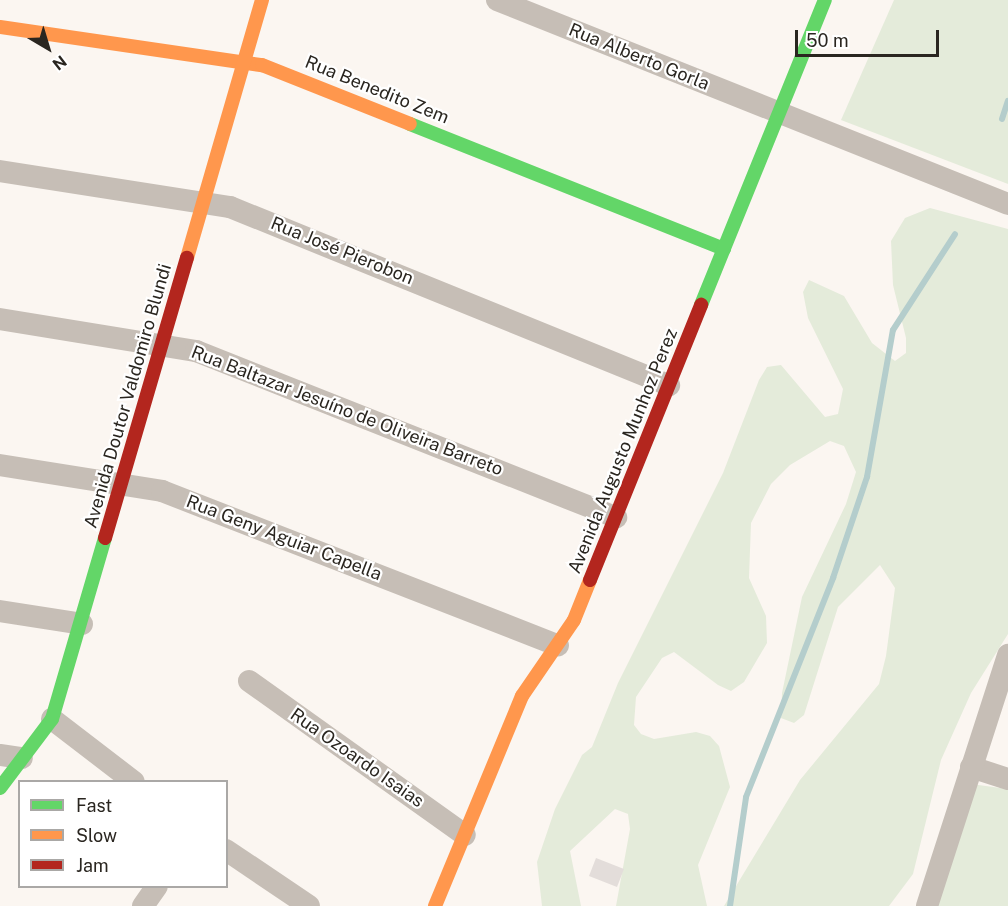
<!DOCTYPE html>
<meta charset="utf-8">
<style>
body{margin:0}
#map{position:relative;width:1008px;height:906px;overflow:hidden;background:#fbf6f1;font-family:"Public Sans",sans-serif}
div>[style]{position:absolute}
.green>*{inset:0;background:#e4ebda}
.stream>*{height:6px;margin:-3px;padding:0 3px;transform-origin:3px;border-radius:3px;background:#b4cdcc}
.building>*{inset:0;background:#e3ddda}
.street>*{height:22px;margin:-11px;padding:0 11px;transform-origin:11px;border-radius:11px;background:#c6beb6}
.fast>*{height:14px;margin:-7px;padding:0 7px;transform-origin:7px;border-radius:7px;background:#63d668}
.slow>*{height:14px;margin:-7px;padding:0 7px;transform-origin:7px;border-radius:7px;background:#ff974d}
.jam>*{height:14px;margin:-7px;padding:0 7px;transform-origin:7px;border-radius:7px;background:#b3261e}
span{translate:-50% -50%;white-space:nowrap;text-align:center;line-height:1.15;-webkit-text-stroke:4.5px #fff;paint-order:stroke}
.street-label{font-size:18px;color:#2a2620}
.legend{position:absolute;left:18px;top:780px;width:210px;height:108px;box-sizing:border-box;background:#fff;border:2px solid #aaa8a6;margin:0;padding:8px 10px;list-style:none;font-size:18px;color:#2a2620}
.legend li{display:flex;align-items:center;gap:12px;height:30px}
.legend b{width:30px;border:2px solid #aaa8a6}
.north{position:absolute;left:18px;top:18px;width:60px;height:60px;-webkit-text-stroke:4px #fff;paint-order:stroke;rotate:142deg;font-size:16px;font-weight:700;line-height:24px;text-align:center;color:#2a2620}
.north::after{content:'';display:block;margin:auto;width:21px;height:27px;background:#2a2620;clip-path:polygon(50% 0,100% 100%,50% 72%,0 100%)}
.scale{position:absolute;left:795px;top:30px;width:144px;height:27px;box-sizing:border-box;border:3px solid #2a2620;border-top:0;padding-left:8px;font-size:18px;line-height:21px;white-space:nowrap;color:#2a2620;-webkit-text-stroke:4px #fff;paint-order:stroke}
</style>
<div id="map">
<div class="green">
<i style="clip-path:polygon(894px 0,1008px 0,1008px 184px,841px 120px)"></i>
<i style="clip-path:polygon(930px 208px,1008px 229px,1008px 634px,971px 693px,941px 760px,913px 874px,889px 906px,724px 906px,800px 780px,879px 684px,886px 656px,895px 588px,880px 565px,838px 607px,804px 715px,794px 723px,781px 718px,782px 693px,802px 597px,846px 504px,856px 472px,844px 446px,830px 441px,790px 465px,771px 484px,751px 523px,749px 578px,766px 616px,767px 643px,744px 682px,731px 691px,718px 685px,674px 652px,662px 658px,636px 697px,634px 725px,641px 734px,654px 739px,696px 732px,710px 736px,719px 746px,730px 787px,698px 865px,707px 906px,616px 906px,630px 829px,628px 814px,615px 809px,570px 851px,581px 906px,542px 906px,537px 862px,555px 809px,582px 755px,592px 747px,618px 683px,723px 473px,759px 380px,767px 367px,781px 365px,825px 417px,838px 414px,843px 389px,808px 318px,803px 292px,809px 280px,844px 296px,872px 343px,895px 361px,906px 353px,906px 338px,893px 285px,891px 241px,905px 218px)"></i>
<i style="clip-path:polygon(971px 784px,1008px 789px,1008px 906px,932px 906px)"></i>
</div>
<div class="stream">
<i style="left:1002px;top:119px;width:19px;rotate:-72deg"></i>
<i style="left:730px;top:906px;width:110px;rotate:-81.6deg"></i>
<i style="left:746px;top:797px;width:236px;rotate:-68.3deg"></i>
<i style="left:833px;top:578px;width:107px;rotate:-71.4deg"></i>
<i style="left:867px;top:477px;width:149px;rotate:-80deg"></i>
<i style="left:893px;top:330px;width:114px;rotate:-57.1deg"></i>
</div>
<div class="building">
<i style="clip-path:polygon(596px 858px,624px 869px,617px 887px,589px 876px)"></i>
</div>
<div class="street">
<i style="left:497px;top:0;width:550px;rotate:21.76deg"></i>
<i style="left:0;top:171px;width:233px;rotate:8.9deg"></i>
<i style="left:230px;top:207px;width:474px;rotate:22.1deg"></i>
<i style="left:0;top:319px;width:199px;rotate:9.3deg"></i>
<i style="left:196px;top:351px;width:452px;rotate:21.6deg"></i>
<i style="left:0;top:465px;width:164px;rotate:9.1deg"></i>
<i style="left:162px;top:491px;width:425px;rotate:21.3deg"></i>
<i style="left:0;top:611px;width:83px;rotate:9deg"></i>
<i style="left:249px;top:681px;width:265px;rotate:35.5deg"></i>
<i style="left:52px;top:719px;width:103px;rotate:37.5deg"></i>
<i style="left:0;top:755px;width:22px;rotate:8deg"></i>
<i style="left:971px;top:767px;width:39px;rotate:18deg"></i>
<i style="left:226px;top:850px;width:100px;rotate:34deg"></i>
<i style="left:143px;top:906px;width:24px;rotate:-55deg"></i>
<i style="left:927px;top:906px;width:264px;rotate:-72.1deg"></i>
</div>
<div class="fast">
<i style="left:410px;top:124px;width:338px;rotate:21.7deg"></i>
<i style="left:701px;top:305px;width:329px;rotate:-67.9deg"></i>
<i style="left:0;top:788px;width:86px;rotate:-53deg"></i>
<i style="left:52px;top:719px;width:189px;rotate:-73.7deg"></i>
</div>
<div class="slow">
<i style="left:0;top:27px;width:265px;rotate:8.3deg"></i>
<i style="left:262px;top:65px;width:159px;rotate:21.7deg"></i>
<i style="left:187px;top:258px;width:269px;rotate:-73.8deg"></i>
<i style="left:435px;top:906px;width:227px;rotate:-67.5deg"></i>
<i style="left:522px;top:696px;width:92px;rotate:-55.6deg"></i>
<i style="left:574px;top:620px;width:43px;rotate:-68.2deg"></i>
</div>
<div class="jam">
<i style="left:105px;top:538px;width:292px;rotate:-73.7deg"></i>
<i style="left:590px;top:580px;width:297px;rotate:-68deg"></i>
</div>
<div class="street-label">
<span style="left:639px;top:57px;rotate:22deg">Rua Alberto Gorla</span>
<span style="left:377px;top:90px;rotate:22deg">Rua Benedito Zem</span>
<span style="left:342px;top:251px;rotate:22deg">Rua José Pierobon</span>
<span style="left:128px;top:396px;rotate:-74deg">Avenida Doutor Valdomiro Blundi</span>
<span style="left:347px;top:411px;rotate:21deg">Rua Baltazar Jesuíno de Oliveira Barreto</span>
<span style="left:623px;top:451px;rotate:-68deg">Avenida Augusto Munhoz Perez</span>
<span style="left:284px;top:538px;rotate:21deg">Rua Geny Aguiar Capella</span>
<span style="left:357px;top:758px;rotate:35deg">Rua Ozoardo Isaias</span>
</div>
<ul class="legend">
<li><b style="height:8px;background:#63d668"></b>Fast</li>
<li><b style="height:8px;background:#ff974d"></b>Slow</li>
<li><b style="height:8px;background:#b3261e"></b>Jam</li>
</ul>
<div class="north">N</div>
<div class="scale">50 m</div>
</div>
